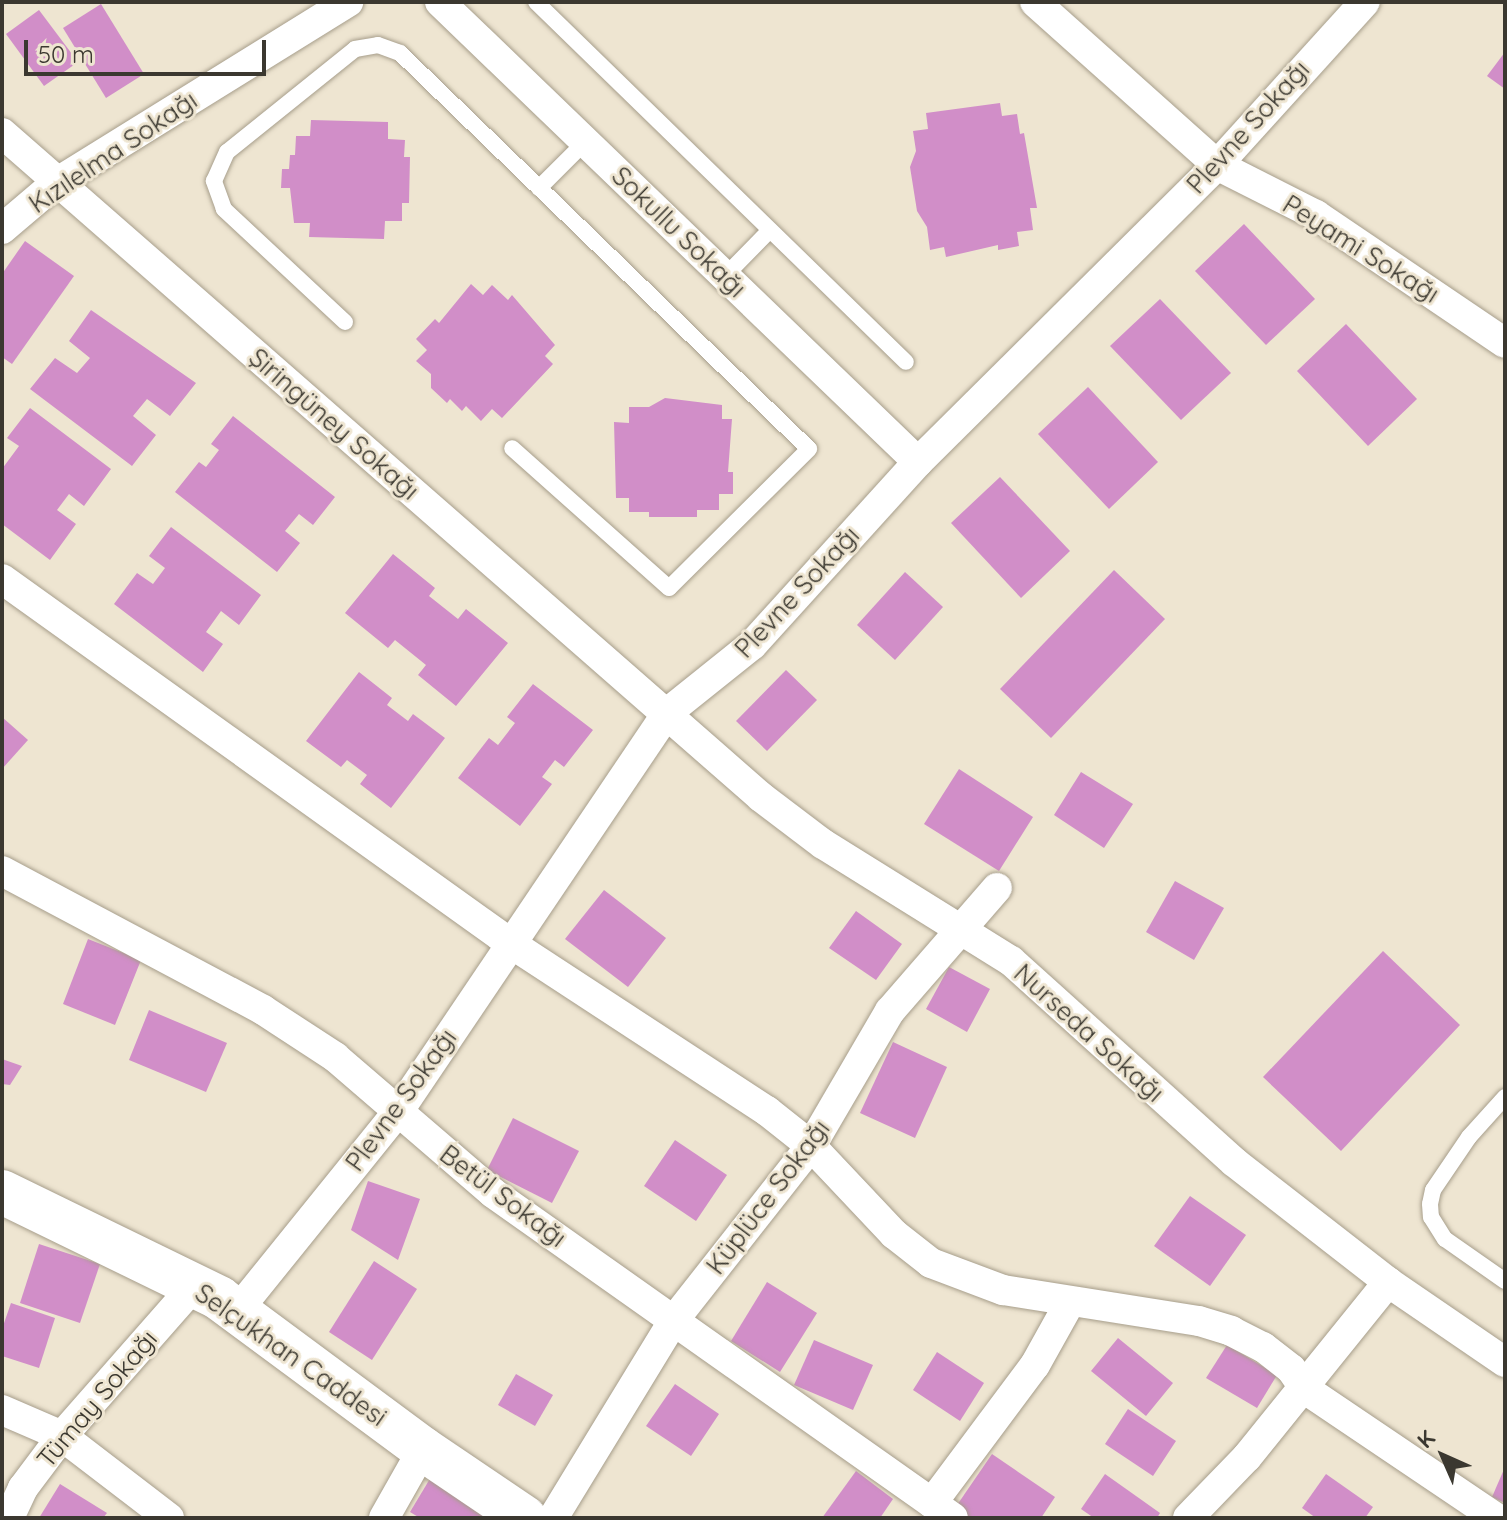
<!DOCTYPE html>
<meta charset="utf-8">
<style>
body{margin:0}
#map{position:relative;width:1507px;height:1520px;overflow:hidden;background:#eee5d1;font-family:Quicksand,sans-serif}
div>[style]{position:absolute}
.building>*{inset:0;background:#d18ec8}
.roads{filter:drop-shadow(0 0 2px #a79e8b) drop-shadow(0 0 2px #a79e8b)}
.lane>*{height:16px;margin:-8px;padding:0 8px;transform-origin:8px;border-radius:8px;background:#fff}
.street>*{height:30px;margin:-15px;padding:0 15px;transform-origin:15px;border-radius:15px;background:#fff}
.secondary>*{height:44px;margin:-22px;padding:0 22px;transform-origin:22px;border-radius:22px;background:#fff}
span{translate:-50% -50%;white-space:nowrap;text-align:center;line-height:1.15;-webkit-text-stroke:6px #eee5d1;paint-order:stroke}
.street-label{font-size:26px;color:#3b3830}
.frame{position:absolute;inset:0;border:4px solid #3b3830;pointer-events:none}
.north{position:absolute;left:1403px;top:1416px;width:80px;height:80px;-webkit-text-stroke:6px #eee5d1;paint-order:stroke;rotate:315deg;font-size:22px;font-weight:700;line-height:32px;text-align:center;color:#3b3830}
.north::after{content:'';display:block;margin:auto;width:28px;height:36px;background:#3b3830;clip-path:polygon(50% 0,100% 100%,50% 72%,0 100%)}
.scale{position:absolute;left:24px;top:40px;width:242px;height:36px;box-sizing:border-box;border:4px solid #3b3830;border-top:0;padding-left:10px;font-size:24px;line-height:28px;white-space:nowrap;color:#3b3830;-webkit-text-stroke:6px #eee5d1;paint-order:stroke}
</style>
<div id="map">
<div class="building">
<i style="clip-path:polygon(101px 4px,144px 74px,106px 98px,63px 28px)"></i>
<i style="clip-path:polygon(39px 10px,78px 62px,44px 86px,6px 34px)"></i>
<i style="clip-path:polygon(1505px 52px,1505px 89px,1487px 76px)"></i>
<i style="clip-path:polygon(1000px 103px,1002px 116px,1017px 114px,1020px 134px,1024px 133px,1037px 208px,1030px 208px,1033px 230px,1017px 232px,1019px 246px,998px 250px,998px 245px,946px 257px,944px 247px,930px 250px,927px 227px,917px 211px,910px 167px,916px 151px,913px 131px,928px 129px,926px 113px)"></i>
<i style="clip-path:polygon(311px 120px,388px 122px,388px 139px,405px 140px,404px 157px,410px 157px,409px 203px,402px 203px,402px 221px,385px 221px,384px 239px,309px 237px,310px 223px,294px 223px,290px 188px,281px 188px,282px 169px,289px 169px,290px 155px,295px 155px,296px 136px,310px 136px)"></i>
<i style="clip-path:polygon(1244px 224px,1315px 299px,1266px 345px,1195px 271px)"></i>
<i style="clip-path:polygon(25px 241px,74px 276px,12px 364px,2px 357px,2px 274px)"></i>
<i style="clip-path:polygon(471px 284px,483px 295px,492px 285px,508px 300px,512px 295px,555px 345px,545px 356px,553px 364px,502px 418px,492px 409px,481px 421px,466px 406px,462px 411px,450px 399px,447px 403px,431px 388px,431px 374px,416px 361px,427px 350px,416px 339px,435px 319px,439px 323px)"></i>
<i style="clip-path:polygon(1160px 299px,1231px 373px,1181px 420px,1110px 346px)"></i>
<i style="clip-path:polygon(91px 310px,196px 383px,170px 416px,147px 399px,133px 416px,156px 435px,132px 466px,30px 389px,55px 358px,77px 373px,90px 358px,69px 341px)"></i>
<i style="clip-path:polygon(1346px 324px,1417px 399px,1368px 446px,1297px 371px)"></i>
<i style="clip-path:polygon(1088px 387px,1158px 462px,1109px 509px,1038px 434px)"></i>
<i style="clip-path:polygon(665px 398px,722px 405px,722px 419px,732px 419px,728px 472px,733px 472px,733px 494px,719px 494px,719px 510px,697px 510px,697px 517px,649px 517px,649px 512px,629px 512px,629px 498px,616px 498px,614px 422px,629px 423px,629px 407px,649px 407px)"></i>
<i style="clip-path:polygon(30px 408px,111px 469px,84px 506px,69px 494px,57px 510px,76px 524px,50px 560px,2px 524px,2px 469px,19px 446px,7px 438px)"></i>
<i style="clip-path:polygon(233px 416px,335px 497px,313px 525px,299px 514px,285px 531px,300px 543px,277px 572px,175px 492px,199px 462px,206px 467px,219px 450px,211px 444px)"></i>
<i style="clip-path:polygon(1000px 477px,1070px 551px,1021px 598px,951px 523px)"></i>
<i style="clip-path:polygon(171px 527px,261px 595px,239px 625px,221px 611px,206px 632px,223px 644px,203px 672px,114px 604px,137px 573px,153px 584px,165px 568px,149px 556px)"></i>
<i style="clip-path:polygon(393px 554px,435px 588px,429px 596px,458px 619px,466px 609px,508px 643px,456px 706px,418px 675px,426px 665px,395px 640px,388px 648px,345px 613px)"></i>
<i style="clip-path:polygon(1114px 570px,1165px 619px,1051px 738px,1000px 689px)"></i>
<i style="clip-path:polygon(905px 572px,943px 607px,895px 660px,857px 625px)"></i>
<i style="clip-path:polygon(786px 670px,817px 700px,767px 751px,736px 721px)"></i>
<i style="clip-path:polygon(359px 672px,392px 698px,387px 705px,408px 721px,413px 714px,445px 738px,391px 808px,360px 784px,367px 775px,347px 760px,341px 767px,306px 741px)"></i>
<i style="clip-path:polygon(533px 684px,593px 730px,564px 767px,555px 760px,542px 777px,552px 784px,520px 826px,458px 778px,489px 738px,498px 745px,515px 723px,507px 717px)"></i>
<i style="clip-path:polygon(2px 717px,28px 740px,2px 769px)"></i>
<i style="clip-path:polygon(959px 769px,1033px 817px,999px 871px,924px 824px)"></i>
<i style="clip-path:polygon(1081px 772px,1133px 804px,1104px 848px,1054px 815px)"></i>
<i style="clip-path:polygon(1175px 881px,1224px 908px,1194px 960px,1146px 932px)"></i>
<i style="clip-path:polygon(604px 890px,666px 938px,628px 987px,565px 939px)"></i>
<i style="clip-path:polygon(856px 911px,902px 944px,876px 980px,829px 948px)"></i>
<i style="clip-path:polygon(88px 939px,141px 960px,115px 1025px,63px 1004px)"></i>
<i style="clip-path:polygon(1383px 951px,1460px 1025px,1341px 1151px,1263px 1077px)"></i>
<i style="clip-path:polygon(949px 967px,990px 989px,967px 1032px,926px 1009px)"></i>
<i style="clip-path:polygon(149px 1010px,227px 1043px,206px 1092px,129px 1060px)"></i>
<i style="clip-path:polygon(893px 1042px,947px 1067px,915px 1138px,860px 1113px)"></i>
<i style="clip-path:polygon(2px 1059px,22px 1066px,10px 1085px,2px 1084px)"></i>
<i style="clip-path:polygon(513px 1118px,579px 1151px,552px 1203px,487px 1170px)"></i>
<i style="clip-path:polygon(675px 1140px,727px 1175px,696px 1221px,644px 1186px)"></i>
<i style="clip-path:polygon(368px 1181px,420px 1199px,398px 1260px,351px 1230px)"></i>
<i style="clip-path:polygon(1190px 1196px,1246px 1235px,1210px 1286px,1154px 1246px)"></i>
<i style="clip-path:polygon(39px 1244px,100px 1264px,80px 1323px,20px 1303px)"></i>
<i style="clip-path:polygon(374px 1261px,417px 1289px,372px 1360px,329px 1332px)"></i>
<i style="clip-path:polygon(767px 1282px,817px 1313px,780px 1372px,731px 1341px)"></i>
<i style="clip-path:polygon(11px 1303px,55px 1318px,39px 1368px,2px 1356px,2px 1329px)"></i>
<i style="clip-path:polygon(1118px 1338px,1173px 1383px,1146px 1416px,1091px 1371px)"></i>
<i style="clip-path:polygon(814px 1340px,873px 1365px,853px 1410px,794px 1385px)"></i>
<i style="clip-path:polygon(1227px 1345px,1277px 1375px,1257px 1408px,1206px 1378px)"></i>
<i style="clip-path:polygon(937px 1352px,984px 1383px,960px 1421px,913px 1390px)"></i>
<i style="clip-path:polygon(516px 1374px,553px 1395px,535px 1426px,498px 1405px)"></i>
<i style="clip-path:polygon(675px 1384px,719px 1414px,691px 1456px,646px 1426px)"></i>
<i style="clip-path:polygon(1128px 1409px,1176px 1441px,1153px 1476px,1105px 1444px)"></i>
<i style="clip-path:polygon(992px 1454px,1055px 1497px,1041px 1518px,969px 1518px,955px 1508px)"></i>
<i style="clip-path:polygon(1505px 1467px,1505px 1503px,1492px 1497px)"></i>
<i style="clip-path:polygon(856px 1471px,893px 1499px,880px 1518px,822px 1518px)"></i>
<i style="clip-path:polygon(434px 1472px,490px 1505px,482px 1518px,420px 1518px,410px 1512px)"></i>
<i style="clip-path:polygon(1105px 1474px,1160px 1513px,1157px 1518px,1094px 1518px,1081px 1509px)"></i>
<i style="clip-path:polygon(1326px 1474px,1373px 1507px,1365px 1518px,1316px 1518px,1302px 1508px)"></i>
<i style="clip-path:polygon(60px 1484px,107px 1513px,103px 1518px,39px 1518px)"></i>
</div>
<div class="roads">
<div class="lane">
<i style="left:536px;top:2px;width:516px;rotate:44.22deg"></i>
<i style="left:539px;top:188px;width:65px;rotate:-45deg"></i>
<i style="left:725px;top:276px;width:64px;rotate:-45.6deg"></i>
<i style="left:345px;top:322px;width:166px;rotate:-137deg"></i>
<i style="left:224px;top:209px;width:30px;rotate:-110deg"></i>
<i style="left:214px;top:181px;width:32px;rotate:-66deg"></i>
<i style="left:227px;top:152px;width:164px;rotate:-38.8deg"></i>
<i style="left:355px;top:49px;width:23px;rotate:-10deg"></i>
<i style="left:378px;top:45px;width:23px;rotate:20deg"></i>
<i style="left:400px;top:53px;width:569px;rotate:44.07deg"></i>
<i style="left:809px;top:449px;width:197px;rotate:135.2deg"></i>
<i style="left:669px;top:588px;width:210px;rotate:-138.3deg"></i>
<i style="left:1505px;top:1097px;width:54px;rotate:132deg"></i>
<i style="left:1469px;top:1137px;width:64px;rotate:124.2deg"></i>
<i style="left:1433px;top:1190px;width:14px;rotate:102deg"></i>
<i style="left:1430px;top:1204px;width:13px;rotate:86deg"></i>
<i style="left:1431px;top:1217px;width:26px;rotate:58deg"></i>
<i style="left:1445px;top:1239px;width:73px;rotate:35deg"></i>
</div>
<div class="street">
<i style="left:440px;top:2px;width:663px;rotate:43.9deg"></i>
<i style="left:1035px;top:2px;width:244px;rotate:41.8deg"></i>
<i style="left:1217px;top:165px;width:111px;rotate:26.8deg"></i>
<i style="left:1316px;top:215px;width:228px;rotate:34.1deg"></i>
<i style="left:2px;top:133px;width:1008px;rotate:41.18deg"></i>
<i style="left:761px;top:797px;width:78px;rotate:37.2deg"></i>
<i style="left:823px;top:844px;width:221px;rotate:31.9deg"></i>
<i style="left:1011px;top:961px;width:300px;rotate:42deg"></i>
<i style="left:1234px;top:1162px;width:195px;rotate:37.9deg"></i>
<i style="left:1388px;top:1282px;width:142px;rotate:34.4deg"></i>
<i style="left:2px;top:229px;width:71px;rotate:-40.4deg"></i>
<i style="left:56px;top:183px;width:344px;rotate:-31.8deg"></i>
<i style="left:2px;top:579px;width:625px;rotate:35.62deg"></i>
<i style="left:510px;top:943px;width:307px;rotate:33.2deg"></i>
<i style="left:767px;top:1111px;width:56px;rotate:38.5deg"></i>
<i style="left:811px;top:1146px;width:121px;rotate:46.7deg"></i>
<i style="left:894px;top:1234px;width:47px;rotate:38.1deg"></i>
<i style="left:931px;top:1263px;width:77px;rotate:20.6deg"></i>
<i style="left:1003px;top:1290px;width:198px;rotate:9deg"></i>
<i style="left:1199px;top:1321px;width:34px;rotate:17deg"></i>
<i style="left:1231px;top:1331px;width:36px;rotate:27deg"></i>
<i style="left:1263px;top:1347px;width:36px;rotate:38deg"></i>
<i style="left:1291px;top:1369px;width:24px;rotate:55deg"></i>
<i style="left:1305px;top:1389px;width:230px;rotate:34deg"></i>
<i style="left:2px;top:871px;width:296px;rotate:28deg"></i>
<i style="left:263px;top:1010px;width:86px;rotate:33.1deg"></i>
<i style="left:335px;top:1057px;width:208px;rotate:40.7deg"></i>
<i style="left:493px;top:1193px;width:563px;rotate:35.24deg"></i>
<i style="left:237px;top:1311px;width:260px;rotate:-51.1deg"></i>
<i style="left:400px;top:1109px;width:478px;rotate:-56deg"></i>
<i style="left:667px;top:713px;width:109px;rotate:-38.7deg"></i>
<i style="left:752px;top:645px;width:247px;rotate:-47.8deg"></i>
<i style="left:918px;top:462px;width:421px;rotate:-44.8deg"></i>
<i style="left:1217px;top:165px;width:220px;rotate:-47.8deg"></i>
<i style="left:2px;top:1410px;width:65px;rotate:23.4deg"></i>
<i style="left:62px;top:1436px;width:135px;rotate:37.5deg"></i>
<i style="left:932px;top:1503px;width:172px;rotate:-53.3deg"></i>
<i style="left:1035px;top:1365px;width:70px;rotate:-60.9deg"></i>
<i style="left:9px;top:1518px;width:33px;rotate:-65deg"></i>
<i style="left:23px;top:1488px;width:65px;rotate:-53.1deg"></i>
<i style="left:62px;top:1436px;width:200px;rotate:-48.7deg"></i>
<i style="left:384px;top:1518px;width:79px;rotate:-60.5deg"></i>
<i style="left:553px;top:1518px;width:232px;rotate:-58.6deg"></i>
<i style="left:674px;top:1320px;width:221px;rotate:-51.8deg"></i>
<i style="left:811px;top:1146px;width:156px;rotate:-59.7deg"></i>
<i style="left:890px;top:1011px;width:163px;rotate:-49deg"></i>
<i style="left:1188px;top:1518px;width:85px;rotate:-46deg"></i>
<i style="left:1247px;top:1457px;width:225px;rotate:-51.1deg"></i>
</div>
<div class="secondary">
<i style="left:2px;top:1192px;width:242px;rotate:26deg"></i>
<i style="left:219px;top:1298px;width:254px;rotate:36.5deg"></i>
<i style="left:423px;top:1449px;width:123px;rotate:34.1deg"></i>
</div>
</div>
<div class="street-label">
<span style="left:1248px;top:127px;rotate:-48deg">Plevne Sokağı</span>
<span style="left:113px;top:152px;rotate:-34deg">Kızılelma Sokağı</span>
<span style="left:679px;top:232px;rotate:44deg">Sokullu Sokağı</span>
<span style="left:1361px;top:249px;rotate:32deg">Peyami Sokağı</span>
<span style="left:334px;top:424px;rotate:41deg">Şiringüney Sokağı</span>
<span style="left:797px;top:592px;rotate:-47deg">Plevne Sokağı</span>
<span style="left:1089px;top:1033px;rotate:42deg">Nurseda Sokağı</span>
<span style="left:401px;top:1100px;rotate:-54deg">Plevne Sokağı</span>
<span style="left:503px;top:1196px;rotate:37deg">Betül Sokağı</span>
<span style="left:768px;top:1197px;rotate:-53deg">Küplüce Sokağı</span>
<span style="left:291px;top:1355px;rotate:35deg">Selçukhan Caddesi</span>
<span style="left:97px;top:1399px;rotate:-50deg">Tümay Sokağı</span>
</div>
<div class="frame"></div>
<div class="north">K</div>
<div class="scale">50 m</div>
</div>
